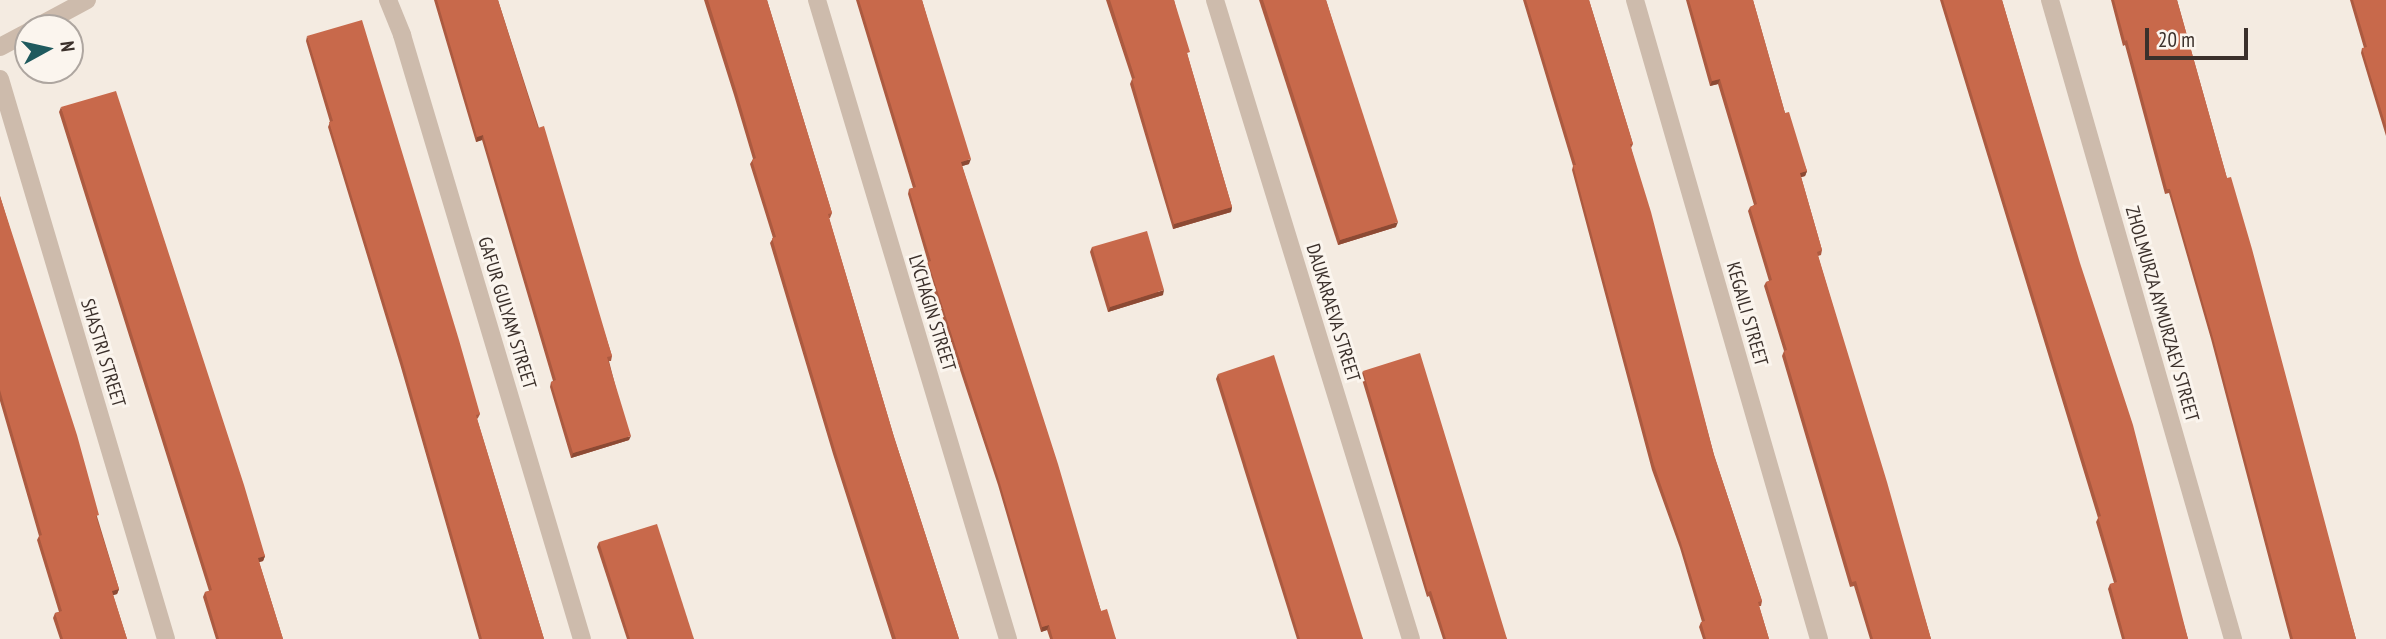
<!DOCTYPE html>
<style>
body{margin:0}
#map{position:relative;width:2386px;height:639px;overflow:hidden;background:#f4ebe1;font-family:"PT Sans Narrow",sans-serif}
div>[style]{position:absolute}
.minor>*{height:18px;margin:-9px;padding:0 9px;transform-origin:9px;border-radius:9px;background:#cdbbac}
.tertiary>*{height:18px;margin:-9px;padding:0 9px;transform-origin:9px;border-radius:9px;background:#cdbbac}
.wall>*{inset:0;background:#ac5a40}
.shaded-wall>*{inset:0;background:#8c4a34}
.building>*{inset:0;background:#c8694b}
span{translate:-50% -50%;white-space:nowrap;text-align:center;line-height:1.15;-webkit-text-stroke:6px #fbf5ee;paint-order:stroke}
.street-label{font-size:19px;color:#3b302b}
.north{position:absolute;left:14px;top:14px;width:70px;height:70px;box-sizing:border-box;background:#fbf5ee;border:2px solid #aea6a0;border-radius:50%;rotate:82deg;font-size:19px;font-weight:700;line-height:28px;text-align:center;color:#3b302b}
.north::after{content:'';display:block;margin:auto;width:24px;height:32px;background:#1f5a5e;clip-path:polygon(50% 0,100% 100%,50% 72%,0 100%)}
.scale{position:absolute;left:2145px;top:28px;width:103px;height:32px;box-sizing:border-box;border:4px solid #3b302b;border-top:0;padding-left:9px;font-size:21px;line-height:24px;white-space:nowrap;color:#3b302b;-webkit-text-stroke:5px #fbf5ee;paint-order:stroke}
</style>
<div id="map">
<div class="minor">
<i style="left:388px;top:0;width:38px;rotate:68deg"></i>
<i style="left:402px;top:35px;width:630px;rotate:73.41deg"></i>
<i style="left:817px;top:0;width:667px;rotate:73.36deg"></i>
<i style="left:1215px;top:0;width:668px;rotate:72.95deg"></i>
<i style="left:1635px;top:0;width:665px;rotate:73.94deg"></i>
<i style="left:2050px;top:0;width:665px;rotate:74.02deg"></i>
<i style="left:0;top:79px;width:584px;rotate:73.49deg"></i>
</div>
<div class="tertiary">
<i style="left:35px;top:28px;width:59px;rotate:-28.3deg"></i>
<i style="left:0;top:47px;width:32px;rotate:-28deg"></i>
</div>
<div class="wall">
<i style="clip-path:polygon(434px 0,498px 0,612px 356px,611px 361px,609px 361px,629px 440px,571px 458px,550px 387px,551px 382px,553px 381px,482px 140px,476px 142px)"></i>
<i style="clip-path:polygon(704px 0,767px 0,832px 213px,830px 218px,829px 218px,894px 437px,959px 639px,892px 639px,833px 454px,770px 243px,773px 238px,750px 164px,753px 159px,734px 95px)"></i>
<i style="clip-path:polygon(856px 0,922px 0,969px 164px,962px 166px,1101px 611px,1116px 639px,1050px 639px,1047px 630px,1041px 632px,998px 485px,926px 267px,928px 262px,908px 194px,909px 189px,913px 188px)"></i>
<i style="clip-path:polygon(1106px 0,1174px 0,1188px 57px,1232px 207px,1231px 212px,1173px 229px,1130px 84px,1132px 79px)"></i>
<i style="clip-path:polygon(1259px 0,1326px 0,1396px 227px,1338px 245px)"></i>
<i style="clip-path:polygon(1523px 0,1589px 0,1633px 144px,1631px 148px,1714px 455px,1762px 601px,1761px 606px,1759px 606px,1769px 639px,1703px 639px,1699px 627px,1701px 622px,1702px 622px,1680px 548px,1652px 470px,1572px 170px,1573px 166px)"></i>
<i style="clip-path:polygon(1686px 0,1753px 0,1785px 113px,1807px 171px,1805px 176px,1801px 177px,1822px 250px,1821px 255px,1818px 256px,1931px 639px,1870px 639px,1854px 586px,1850px 587px,1782px 356px,1784px 351px,1764px 286px,1766px 282px,1769px 281px,1748px 211px,1750px 207px,1754px 205px,1718px 84px,1710px 86px)"></i>
<i style="clip-path:polygon(1940px 0,2002px 0,2188px 639px,2122px 639px,2108px 589px,2110px 584px,2114px 583px,2096px 522px,2098px 518px)"></i>
<i style="clip-path:polygon(2111px 0,2177px 0,2356px 639px,2290px 639px,2211px 339px,2169px 193px,2165px 194px,2125px 45px,2123px 46px)"></i>
<i style="clip-path:polygon(2350px 0,2386px 0,2386px 136px,2361px 53px,2362px 48px,2364px 48px)"></i>
<i style="clip-path:polygon(307px 36px,480px 414px,478px 418px,477px 419px,544px 639px,479px 639px,400px 364px,328px 127px,330px 122px,306px 41px)"></i>
<i style="clip-path:polygon(61px 107px,265px 556px,263px 561px,259px 562px,283px 639px,216px 639px,203px 597px,205px 592px,209px 591px,59px 112px)"></i>
<i style="clip-path:polygon(0 196px,119px 589px,117px 594px,113px 595px,127px 639px,60px 639px,53px 618px,55px 613px,59px 612px,37px 540px,39px 536px,0 401px)"></i>
<i style="clip-path:polygon(1092px 247px,1163px 295px,1108px 312px,1090px 252px)"></i>
<i style="clip-path:polygon(1363px 371px,1507px 639px,1443px 639px,1429px 596px,1427px 597px,1361px 376px)"></i>
<i style="clip-path:polygon(1218px 374px,1363px 639px,1297px 639px,1216px 379px)"></i>
<i style="clip-path:polygon(599px 542px,694px 639px,627px 639px,597px 547px)"></i>
</div>
<div class="shaded-wall">
<i style="clip-path:polygon(1720px 79px,1718px 84px,1710px 86px,1712px 81px)"></i>
<i style="clip-path:polygon(483px 135px,482px 140px,476px 142px,477px 137px)"></i>
<i style="clip-path:polygon(971px 159px,969px 164px,959px 167px,961px 162px)"></i>
<i style="clip-path:polygon(1807px 171px,1805px 176px,1798px 178px,1800px 173px)"></i>
<i style="clip-path:polygon(1232px 207px,1231px 212px,1173px 229px,1174px 224px)"></i>
<i style="clip-path:polygon(1398px 222px,1396px 227px,1338px 245px,1340px 240px)"></i>
<i style="clip-path:polygon(1164px 290px,1163px 295px,1108px 312px,1110px 307px)"></i>
<i style="clip-path:polygon(631px 436px,629px 440px,571px 458px,573px 453px)"></i>
<i style="clip-path:polygon(265px 556px,263px 561px,256px 563px,258px 558px)"></i>
<i style="clip-path:polygon(119px 589px,117px 594px,110px 596px,112px 591px)"></i>
<i style="clip-path:polygon(1049px 625px,1047px 630px,1041px 632px,1042px 627px)"></i>
</div>
<div class="building">
<i style="clip-path:polygon(437px 0,498px 0,538px 128px,544px 126px,612px 356px,607px 357px,631px 436px,573px 453px,551px 382px,556px 380px,483px 135px,477px 137px)"></i>
<i style="clip-path:polygon(708px 0,767px 0,832px 213px,828px 214px,894px 437px,959px 639px,896px 639px,835px 450px,772px 238px,776px 237px,752px 160px,756px 158px,736px 90px)"></i>
<i style="clip-path:polygon(859px 0,922px 0,971px 159px,961px 162px,1058px 464px,1101px 611px,1107px 609px,1116px 639px,1053px 639px,1049px 625px,1042px 627px,999px 480px,928px 262px,931px 261px,909px 189px,916px 187px)"></i>
<i style="clip-path:polygon(1110px 0,1174px 0,1190px 52px,1187px 53px,1232px 207px,1174px 224px,1132px 79px,1135px 78px)"></i>
<i style="clip-path:polygon(1263px 0,1326px 0,1398px 222px,1340px 240px)"></i>
<i style="clip-path:polygon(1526px 0,1589px 0,1633px 144px,1630px 144px,1651px 212px,1714px 455px,1762px 601px,1758px 602px,1769px 639px,1706px 639px,1701px 622px,1705px 621px,1681px 543px,1654px 465px,1573px 165px,1576px 165px)"></i>
<i style="clip-path:polygon(1689px 0,1753px 0,1785px 113px,1789px 112px,1807px 171px,1800px 173px,1822px 250px,1817px 252px,1887px 482px,1931px 639px,1873px 639px,1856px 581px,1852px 582px,1784px 351px,1787px 350px,1766px 282px,1772px 280px,1750px 207px,1757px 204px,1720px 79px,1712px 81px)"></i>
<i style="clip-path:polygon(1943px 0,2002px 0,2080px 263px,2133px 425px,2188px 639px,2125px 639px,2110px 584px,2117px 582px,2098px 517px,2101px 516px)"></i>
<i style="clip-path:polygon(2114px 0,2177px 0,2227px 178px,2231px 177px,2252px 249px,2356px 639px,2293px 639px,2212px 334px,2170px 189px,2167px 189px,2127px 40px,2125px 41px)"></i>
<i style="clip-path:polygon(2353px 0,2386px 0,2386px 126px,2362px 48px,2367px 47px)"></i>
<i style="clip-path:polygon(362px 20px,459px 340px,480px 414px,476px 415px,544px 639px,482px 639px,402px 360px,329px 122px,333px 121px,307px 36px)"></i>
<i style="clip-path:polygon(116px 91px,244px 485px,265px 556px,258px 558px,283px 639px,219px 639px,205px 592px,212px 590px,61px 107px)"></i>
<i style="clip-path:polygon(0 196px,77px 435px,99px 515px,96px 516px,119px 589px,112px 591px,127px 639px,63px 639px,55px 613px,62px 611px,39px 536px,42px 535px,0 390px)"></i>
<i style="clip-path:polygon(1147px 231px,1164px 290px,1110px 307px,1092px 247px)"></i>
<i style="clip-path:polygon(1420px 353px,1507px 639px,1446px 639px,1431px 591px,1428px 592px,1363px 371px)"></i>
<i style="clip-path:polygon(1274px 355px,1363px 639px,1300px 639px,1218px 374px)"></i>
<i style="clip-path:polygon(657px 524px,694px 639px,630px 639px,599px 542px)"></i>
</div>
<div class="street-label">
<span style="left:507px;top:313px;rotate:73deg">GAFUR GULYAM STREET</span>
<span style="left:932px;top:313px;rotate:73deg">LYCHAGIN STREET</span>
<span style="left:1333px;top:313px;rotate:73deg">DAUKARAEVA STREET</span>
<span style="left:1747px;top:314px;rotate:74deg">KEGAILI STREET</span>
<span style="left:2162px;top:314px;rotate:74deg">ZHOLMURZA AYMURZAEV STREET</span>
<span style="left:103px;top:353px;rotate:73deg">SHASTRI STREET</span>
</div>
<div class="north">N</div>
<div class="scale">20 m</div>
</div>
